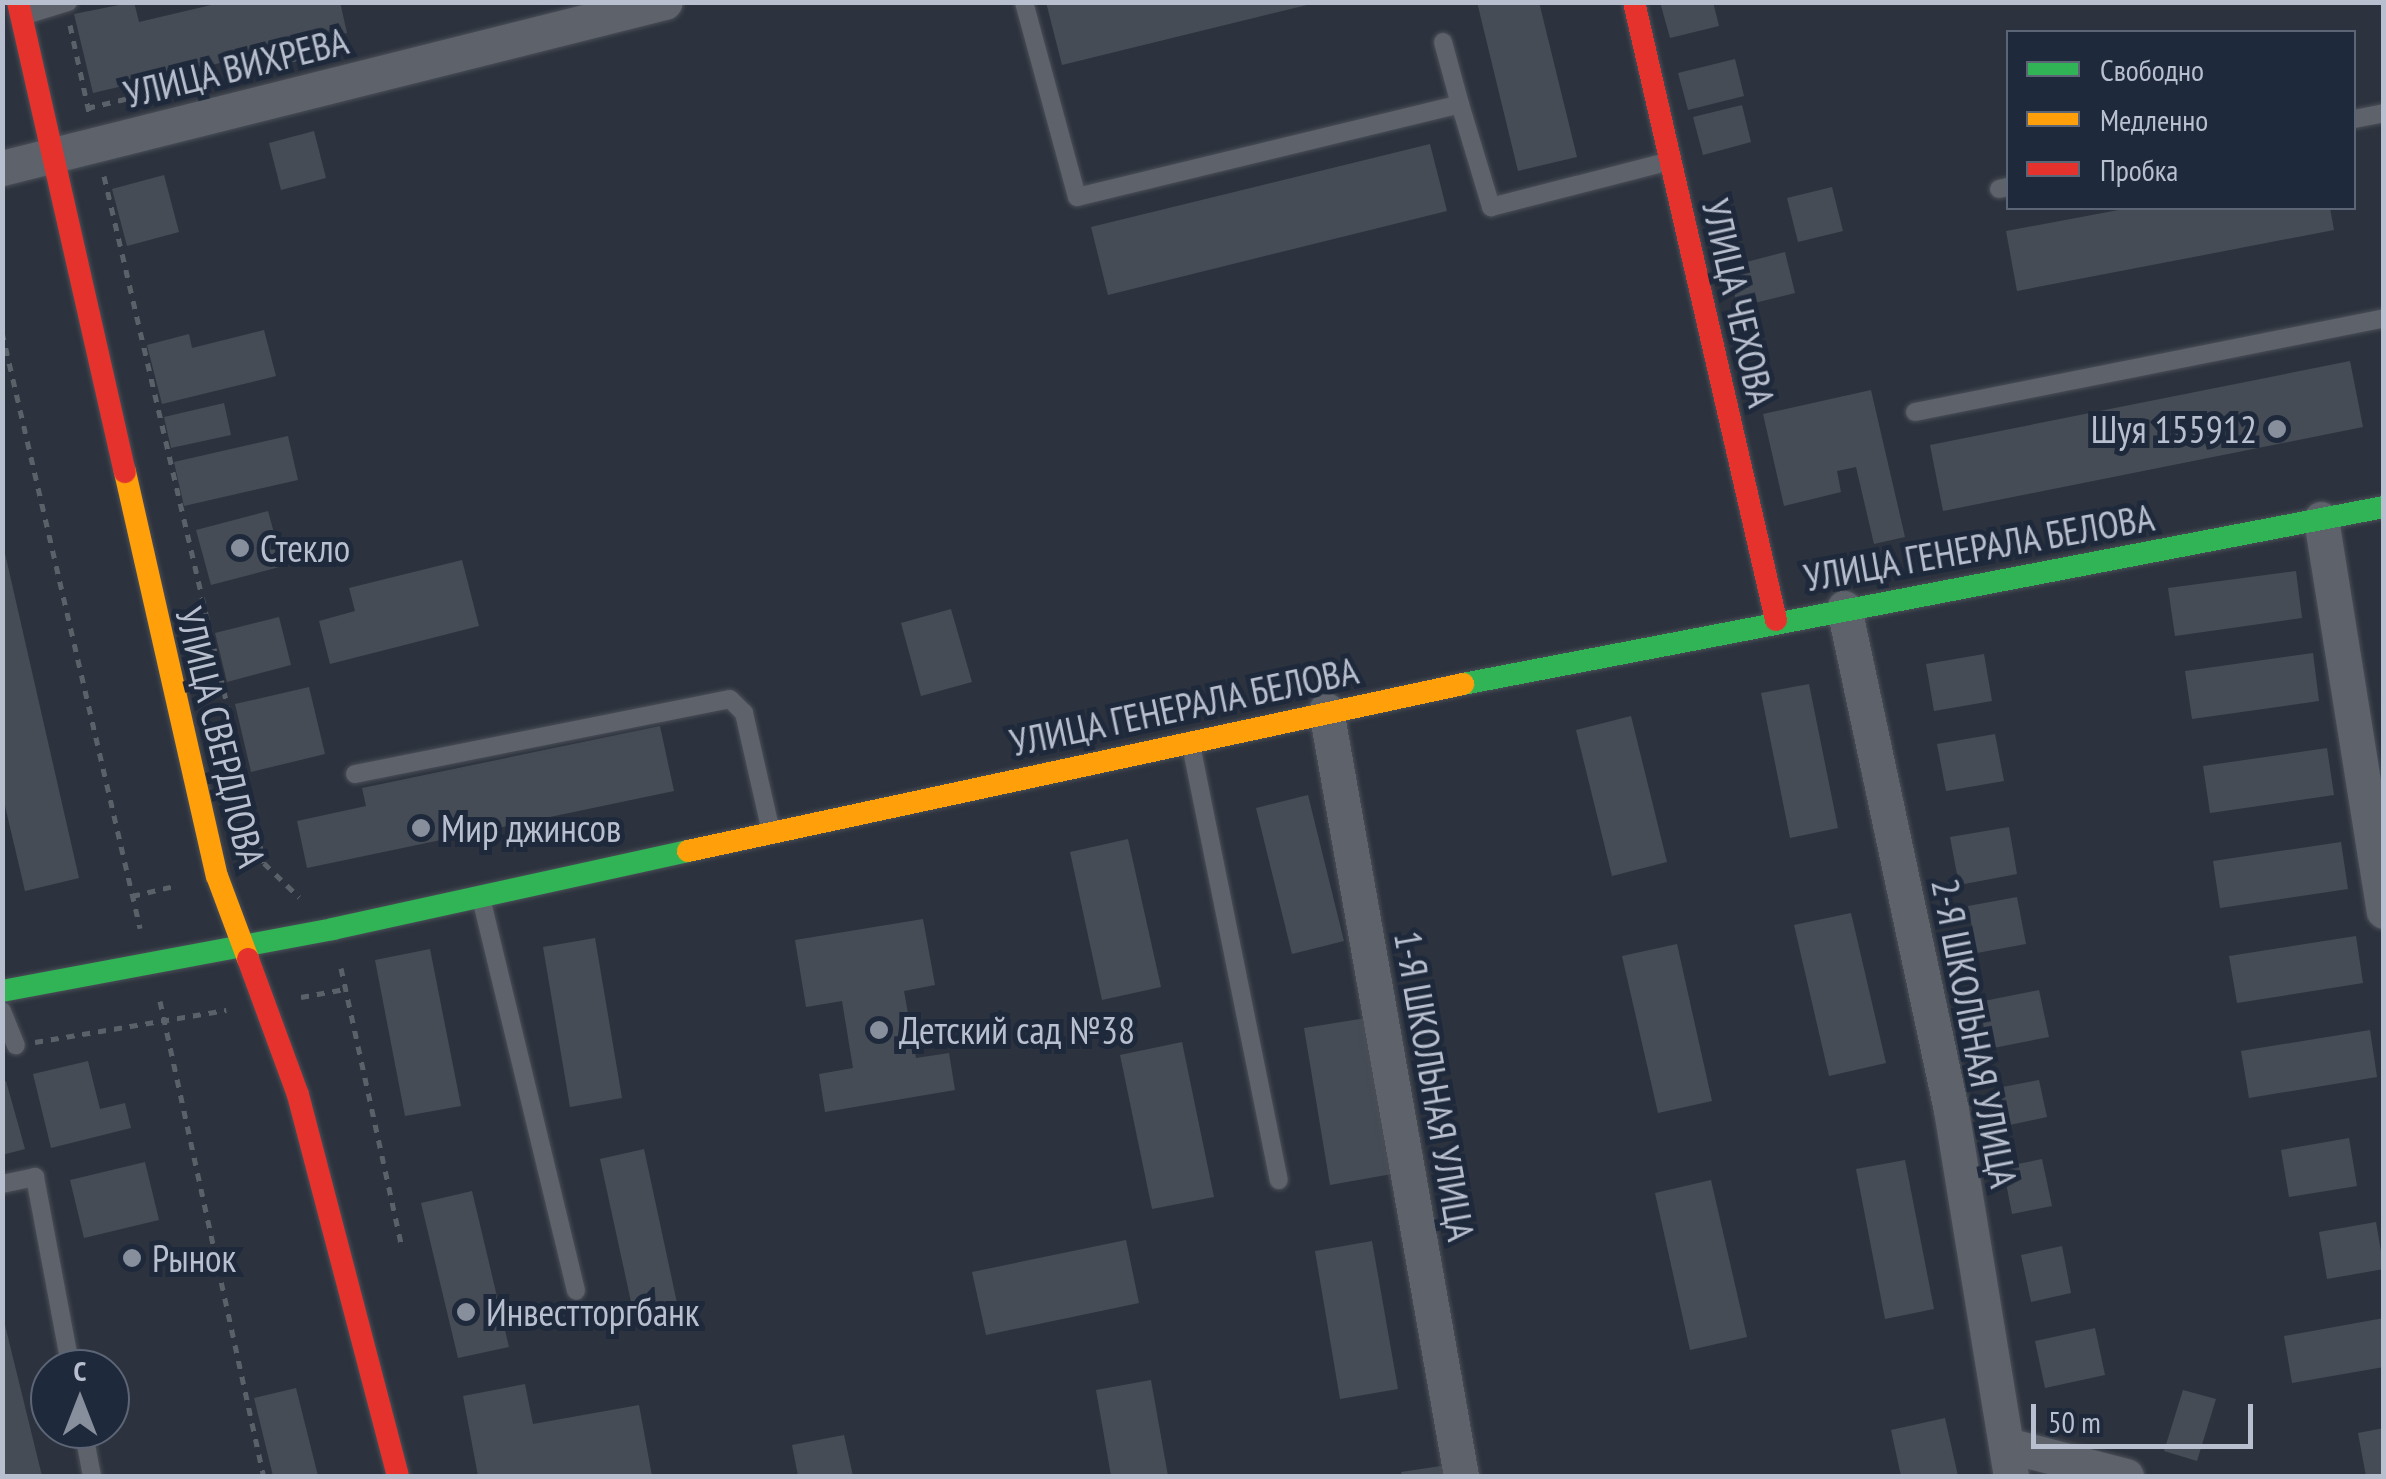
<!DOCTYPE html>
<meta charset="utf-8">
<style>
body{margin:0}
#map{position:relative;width:2386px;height:1479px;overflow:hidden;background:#2d333e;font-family:"PT Sans Narrow",sans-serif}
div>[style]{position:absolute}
.building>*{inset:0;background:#464c55}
.path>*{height:5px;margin-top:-2.5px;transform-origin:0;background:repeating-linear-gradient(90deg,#5b6168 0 8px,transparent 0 16px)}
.roads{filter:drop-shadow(0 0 2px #4a4f57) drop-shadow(0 0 2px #4a4f57)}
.lane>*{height:18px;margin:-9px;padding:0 9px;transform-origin:9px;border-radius:9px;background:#5e626b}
.street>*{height:35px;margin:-17.5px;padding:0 17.5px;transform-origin:17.5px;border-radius:17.5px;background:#5e626b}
.fast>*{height:22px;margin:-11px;padding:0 11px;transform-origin:11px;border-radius:11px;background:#30b455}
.slow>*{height:22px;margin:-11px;padding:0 11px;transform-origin:11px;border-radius:11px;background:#ff9f0a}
.jam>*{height:22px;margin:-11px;padding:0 11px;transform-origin:11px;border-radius:11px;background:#e5322d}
.dots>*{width:28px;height:28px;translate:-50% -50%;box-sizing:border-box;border:5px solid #1e293b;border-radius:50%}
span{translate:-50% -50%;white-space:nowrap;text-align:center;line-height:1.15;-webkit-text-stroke:10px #1e293b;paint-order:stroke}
.street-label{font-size:38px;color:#b8bfce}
.poi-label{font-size:38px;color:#b8bfce}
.right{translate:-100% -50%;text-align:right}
.left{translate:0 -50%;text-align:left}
.frame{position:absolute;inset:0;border:5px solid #b8bfce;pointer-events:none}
.legend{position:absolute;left:2006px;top:30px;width:350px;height:180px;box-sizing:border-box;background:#1e293b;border:2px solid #5c6576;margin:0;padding:12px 18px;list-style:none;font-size:30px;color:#b8bfce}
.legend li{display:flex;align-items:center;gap:20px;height:50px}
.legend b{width:50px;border:2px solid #5c6576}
.north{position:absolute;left:30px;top:1349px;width:100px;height:100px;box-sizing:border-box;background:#1e293b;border:2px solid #5c6576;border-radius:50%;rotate:0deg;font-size:28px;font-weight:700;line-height:40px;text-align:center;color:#b8bfce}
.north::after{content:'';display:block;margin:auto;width:35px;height:45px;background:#878e9c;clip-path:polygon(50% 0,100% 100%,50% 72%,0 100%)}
.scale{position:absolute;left:2031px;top:1404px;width:222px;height:45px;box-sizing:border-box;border:5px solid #b8bfce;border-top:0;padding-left:12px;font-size:30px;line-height:35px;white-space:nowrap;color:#b8bfce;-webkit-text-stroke:8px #1e293b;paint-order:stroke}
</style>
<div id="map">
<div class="building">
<i style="clip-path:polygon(134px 2px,139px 22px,224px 2px,340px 2px,347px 33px,93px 93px,74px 14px)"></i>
<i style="clip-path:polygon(1046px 2px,1311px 2px,1311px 4px,1062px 65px)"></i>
<i style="clip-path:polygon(1477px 2px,1539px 2px,1577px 157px,1518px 171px)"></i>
<i style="clip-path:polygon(1660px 2px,1713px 2px,1719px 26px,1670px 38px)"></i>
<i style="clip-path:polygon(1735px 59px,1744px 96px,1688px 110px,1678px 73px)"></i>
<i style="clip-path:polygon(1742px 105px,1751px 142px,1703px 155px,1693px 117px)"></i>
<i style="clip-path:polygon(314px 131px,326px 178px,281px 190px,269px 143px)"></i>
<i style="clip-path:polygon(1430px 144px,1447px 211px,1108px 295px,1091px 227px)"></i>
<i style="clip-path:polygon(164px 175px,179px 232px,127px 246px,112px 189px)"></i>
<i style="clip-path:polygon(1832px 187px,1843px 231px,1798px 242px,1787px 198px)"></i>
<i style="clip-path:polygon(2129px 208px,2330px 208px,2334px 230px,2017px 291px,2006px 231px)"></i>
<i style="clip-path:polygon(1785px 252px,1795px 293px,1738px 307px,1727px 267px)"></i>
<i style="clip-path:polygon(264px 330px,276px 376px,162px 404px,147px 345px,189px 334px,192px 348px)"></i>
<i style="clip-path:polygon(2350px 361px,2363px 427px,1943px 511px,1930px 445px)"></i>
<i style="clip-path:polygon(1871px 390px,1905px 537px,1874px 544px,1856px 467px,1837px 471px,1841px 492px,1784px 506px,1763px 414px)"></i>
<i style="clip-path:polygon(224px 403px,231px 435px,171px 448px,164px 417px)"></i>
<i style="clip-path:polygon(288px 436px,298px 480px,184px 506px,174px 462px)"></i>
<i style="clip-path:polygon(268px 511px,283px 566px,211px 585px,196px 530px)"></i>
<i style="clip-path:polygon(4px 549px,79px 878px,25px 891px,2px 793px)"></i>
<i style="clip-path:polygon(462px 560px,479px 626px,330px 664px,319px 621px,355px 611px,349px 588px)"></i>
<i style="clip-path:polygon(2296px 571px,2302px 618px,2175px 636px,2168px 588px)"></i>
<i style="clip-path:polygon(951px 609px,972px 682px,921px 696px,901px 623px)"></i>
<i style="clip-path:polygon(279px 617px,291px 665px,227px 682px,215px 633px)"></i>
<i style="clip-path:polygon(2313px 653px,2319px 701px,2192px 719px,2185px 671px)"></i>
<i style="clip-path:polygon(1984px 654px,1992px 701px,1934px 711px,1926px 664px)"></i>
<i style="clip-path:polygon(1809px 684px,1838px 828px,1790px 838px,1761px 693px)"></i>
<i style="clip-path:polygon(309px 687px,325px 754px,251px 772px,235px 704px)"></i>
<i style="clip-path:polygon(1631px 716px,1667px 862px,1612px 876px,1576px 730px)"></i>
<i style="clip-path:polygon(660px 726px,674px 791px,307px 868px,297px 821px,366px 806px,362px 788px)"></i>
<i style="clip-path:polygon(1995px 734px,2004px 781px,1946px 791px,1937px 744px)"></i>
<i style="clip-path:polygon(2327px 748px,2334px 795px,2210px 813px,2203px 766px)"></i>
<i style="clip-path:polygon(1308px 795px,1344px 941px,1292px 954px,1256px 808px)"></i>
<i style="clip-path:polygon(2009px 827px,2017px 874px,1959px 885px,1950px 837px)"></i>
<i style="clip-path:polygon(1128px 839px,1161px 987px,1102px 1000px,1070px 852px)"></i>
<i style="clip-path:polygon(2341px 842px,2348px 889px,2220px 908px,2213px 861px)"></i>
<i style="clip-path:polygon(2017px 897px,2026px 944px,1977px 953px,1968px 906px)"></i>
<i style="clip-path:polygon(1851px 913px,1886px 1063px,1829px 1076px,1794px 925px)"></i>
<i style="clip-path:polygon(923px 919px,935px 985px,904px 991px,916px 1058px,949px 1053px,955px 1090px,825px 1112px,819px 1074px,853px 1068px,842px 1001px,806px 1007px,795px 940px)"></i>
<i style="clip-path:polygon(2356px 936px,2363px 983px,2237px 1003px,2229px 956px)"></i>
<i style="clip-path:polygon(595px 938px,622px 1098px,570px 1107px,543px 947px)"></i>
<i style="clip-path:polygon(1677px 944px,1712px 1101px,1658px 1113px,1622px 956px)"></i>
<i style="clip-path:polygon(430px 949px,461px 1106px,405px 1116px,375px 960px)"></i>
<i style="clip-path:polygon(2039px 990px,2049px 1037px,1988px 1049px,1979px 1002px)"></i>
<i style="clip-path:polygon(1366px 1018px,1392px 1174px,1330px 1185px,1304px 1028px)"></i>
<i style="clip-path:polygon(2370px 1030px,2377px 1077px,2249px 1098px,2241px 1051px)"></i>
<i style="clip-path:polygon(1182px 1042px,1214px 1197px,1152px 1209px,1120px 1055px)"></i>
<i style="clip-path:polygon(88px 1061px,100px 1109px,125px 1103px,131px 1128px,51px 1148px,33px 1074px)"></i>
<i style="clip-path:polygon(2039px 1080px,2047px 1117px,2005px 1126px,1997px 1088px)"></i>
<i style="clip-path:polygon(6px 1081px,25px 1149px,2px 1155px,2px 1082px)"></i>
<i style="clip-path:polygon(2349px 1138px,2357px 1186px,2289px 1197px,2281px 1150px)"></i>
<i style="clip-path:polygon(644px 1149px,677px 1303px,633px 1311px,600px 1159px)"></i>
<i style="clip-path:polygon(2042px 1159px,2052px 1206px,2012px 1214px,2003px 1167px)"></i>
<i style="clip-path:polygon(1905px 1160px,1934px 1309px,1885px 1319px,1856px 1169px)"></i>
<i style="clip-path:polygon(145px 1162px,159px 1220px,84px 1238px,70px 1180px)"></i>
<i style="clip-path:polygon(1711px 1180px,1747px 1337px,1690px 1350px,1655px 1193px)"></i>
<i style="clip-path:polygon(472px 1191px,509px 1347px,458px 1358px,421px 1203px)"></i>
<i style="clip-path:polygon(2376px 1222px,2384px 1269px,2327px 1279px,2319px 1232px)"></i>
<i style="clip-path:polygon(1126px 1240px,1139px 1303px,986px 1335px,972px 1272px)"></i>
<i style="clip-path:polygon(1372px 1241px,1398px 1389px,1340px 1399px,1315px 1251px)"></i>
<i style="clip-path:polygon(2062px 1246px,2071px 1293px,2031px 1302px,2021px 1255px)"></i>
<i style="clip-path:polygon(2384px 1318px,2384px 1367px,2292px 1383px,2284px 1336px)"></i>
<i style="clip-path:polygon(2px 1321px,4px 1321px,42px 1476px,2px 1476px)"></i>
<i style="clip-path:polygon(2095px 1328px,2105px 1375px,2045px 1388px,2035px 1341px)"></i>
<i style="clip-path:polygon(1151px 1380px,1168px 1476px,1111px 1476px,1096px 1390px)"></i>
<i style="clip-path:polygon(525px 1384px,533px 1424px,639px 1405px,652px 1476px,478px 1476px,463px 1396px)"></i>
<i style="clip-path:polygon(296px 1388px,318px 1476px,273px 1476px,254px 1398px)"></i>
<i style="clip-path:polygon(2183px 1390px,2216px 1399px,2197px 1461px,2164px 1451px)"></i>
<i style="clip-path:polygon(1945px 1418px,1958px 1476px,1901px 1476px,1891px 1430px)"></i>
<i style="clip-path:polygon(2384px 1428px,2384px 1476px,2366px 1476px,2358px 1433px)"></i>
<i style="clip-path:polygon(844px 1435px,853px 1476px,798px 1476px,792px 1445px)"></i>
<i style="clip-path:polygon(1454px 1464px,1456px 1476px,1402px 1476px,1401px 1472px)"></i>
</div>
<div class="path">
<i style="left:70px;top:25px;width:94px;rotate:77.7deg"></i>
<i style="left:87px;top:108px;width:224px;rotate:-13.4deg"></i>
<i style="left:104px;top:176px;width:705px;rotate:76.89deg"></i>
<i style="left:264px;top:863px;width:49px;rotate:44.2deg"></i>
<i style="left:2px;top:332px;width:612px;rotate:76.96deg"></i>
<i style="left:132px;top:896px;width:47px;rotate:-13.4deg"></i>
<i style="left:341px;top:968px;width:281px;rotate:77.7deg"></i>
<i style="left:301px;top:997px;width:45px;rotate:-10.3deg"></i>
<i style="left:160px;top:1001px;width:486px;rotate:77.7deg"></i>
<i style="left:35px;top:1042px;width:194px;rotate:-9.5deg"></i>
</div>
<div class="roads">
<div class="lane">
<i style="left:1024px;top:2px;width:202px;rotate:74.8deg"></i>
<i style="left:1077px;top:197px;width:394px;rotate:-13.6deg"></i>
<i style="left:1460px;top:104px;width:108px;rotate:73.2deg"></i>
<i style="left:1491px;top:207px;width:181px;rotate:-14.4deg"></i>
<i style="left:26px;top:15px;width:44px;rotate:-17.2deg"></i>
<i style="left:1443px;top:42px;width:64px;rotate:74.7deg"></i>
<i style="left:2354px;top:119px;width:31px;rotate:-11deg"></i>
<i style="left:1999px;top:189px;width:9px;rotate:-13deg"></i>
<i style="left:1915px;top:412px;width:478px;rotate:-11.3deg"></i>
<i style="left:1191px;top:745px;width:444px;rotate:78.6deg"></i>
<i style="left:355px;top:774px;width:382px;rotate:-11.3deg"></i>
<i style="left:730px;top:699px;width:20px;rotate:45deg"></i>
<i style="left:744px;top:713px;width:117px;rotate:77.2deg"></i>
<i style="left:482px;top:902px;width:400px;rotate:76.4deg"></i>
<i style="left:2px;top:1011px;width:37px;rotate:68deg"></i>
<i style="left:2px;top:1184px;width:34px;rotate:-12deg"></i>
<i style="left:35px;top:1177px;width:195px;rotate:79.4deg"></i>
<i style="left:83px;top:1429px;width:48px;rotate:79.2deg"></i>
</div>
<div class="street">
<i style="left:2px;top:168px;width:683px;rotate:-14.06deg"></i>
<i style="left:2321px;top:519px;width:397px;rotate:80.9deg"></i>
<i style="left:1844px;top:608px;width:513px;rotate:77.97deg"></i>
<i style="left:1951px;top:1110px;width:371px;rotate:80.7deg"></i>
<i style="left:1326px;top:710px;width:778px;rotate:80deg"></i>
<i style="left:2007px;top:1445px;width:123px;rotate:14.6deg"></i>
</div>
<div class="fast">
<i style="left:1463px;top:684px;width:938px;rotate:-10.88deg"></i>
<i style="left:2px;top:991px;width:337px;rotate:-10.6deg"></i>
<i style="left:333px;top:929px;width:363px;rotate:-12.4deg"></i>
</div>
<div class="slow">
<i style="left:125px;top:472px;width:414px;rotate:77.2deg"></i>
<i style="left:217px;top:876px;width:89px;rotate:69.5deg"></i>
<i style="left:688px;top:851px;width:793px;rotate:-12.16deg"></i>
</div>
<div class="jam">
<i style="left:18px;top:2px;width:482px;rotate:77.2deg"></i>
<i style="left:1634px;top:2px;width:634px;rotate:77.06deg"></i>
<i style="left:248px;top:959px;width:145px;rotate:69.8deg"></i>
<i style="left:298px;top:1095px;width:394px;rotate:75.3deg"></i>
</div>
</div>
<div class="dots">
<i style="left:2277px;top:429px;background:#878e9c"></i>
<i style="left:240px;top:548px;background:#878e9c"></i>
<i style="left:421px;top:828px;background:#878e9c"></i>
<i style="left:879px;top:1030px;background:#878e9c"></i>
<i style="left:132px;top:1258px;background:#878e9c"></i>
<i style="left:466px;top:1312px;background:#878e9c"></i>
</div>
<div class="street-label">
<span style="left:236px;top:67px;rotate:-14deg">УЛИЦА ВИХРЕВА</span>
<span style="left:1739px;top:303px;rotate:77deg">УЛИЦА ЧЕХОВА</span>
<span style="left:1979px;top:547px;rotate:-10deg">УЛИЦА ГЕНЕРАЛА БЕЛОВА</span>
<span style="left:1184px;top:706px;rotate:-12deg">УЛИЦА ГЕНЕРАЛА БЕЛОВА</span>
<span style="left:221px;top:737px;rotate:76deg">УЛИЦА СВЕРДЛОВА</span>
<span style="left:1975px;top:1033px;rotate:79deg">2-Я ШКОЛЬНАЯ УЛИЦА</span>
<span style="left:1435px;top:1086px;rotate:80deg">1-Я ШКОЛЬНАЯ УЛИЦА</span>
</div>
<div class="poi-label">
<span class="right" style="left:2257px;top:429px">Шуя 155912</span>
<span class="left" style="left:260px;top:548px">Стекло</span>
<span class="left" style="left:441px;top:828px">Мир джинсов</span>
<span class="left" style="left:899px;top:1030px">Детский сад №38</span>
<span class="left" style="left:152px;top:1258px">Рынок</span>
<span class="left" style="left:486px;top:1312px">Инвестторгбанк</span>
</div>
<div class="frame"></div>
<ul class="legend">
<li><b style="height:12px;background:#30b455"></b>Свободно</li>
<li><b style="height:12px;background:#ff9f0a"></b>Медленно</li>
<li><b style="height:12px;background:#e5322d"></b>Пробка</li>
</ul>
<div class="north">С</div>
<div class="scale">50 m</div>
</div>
